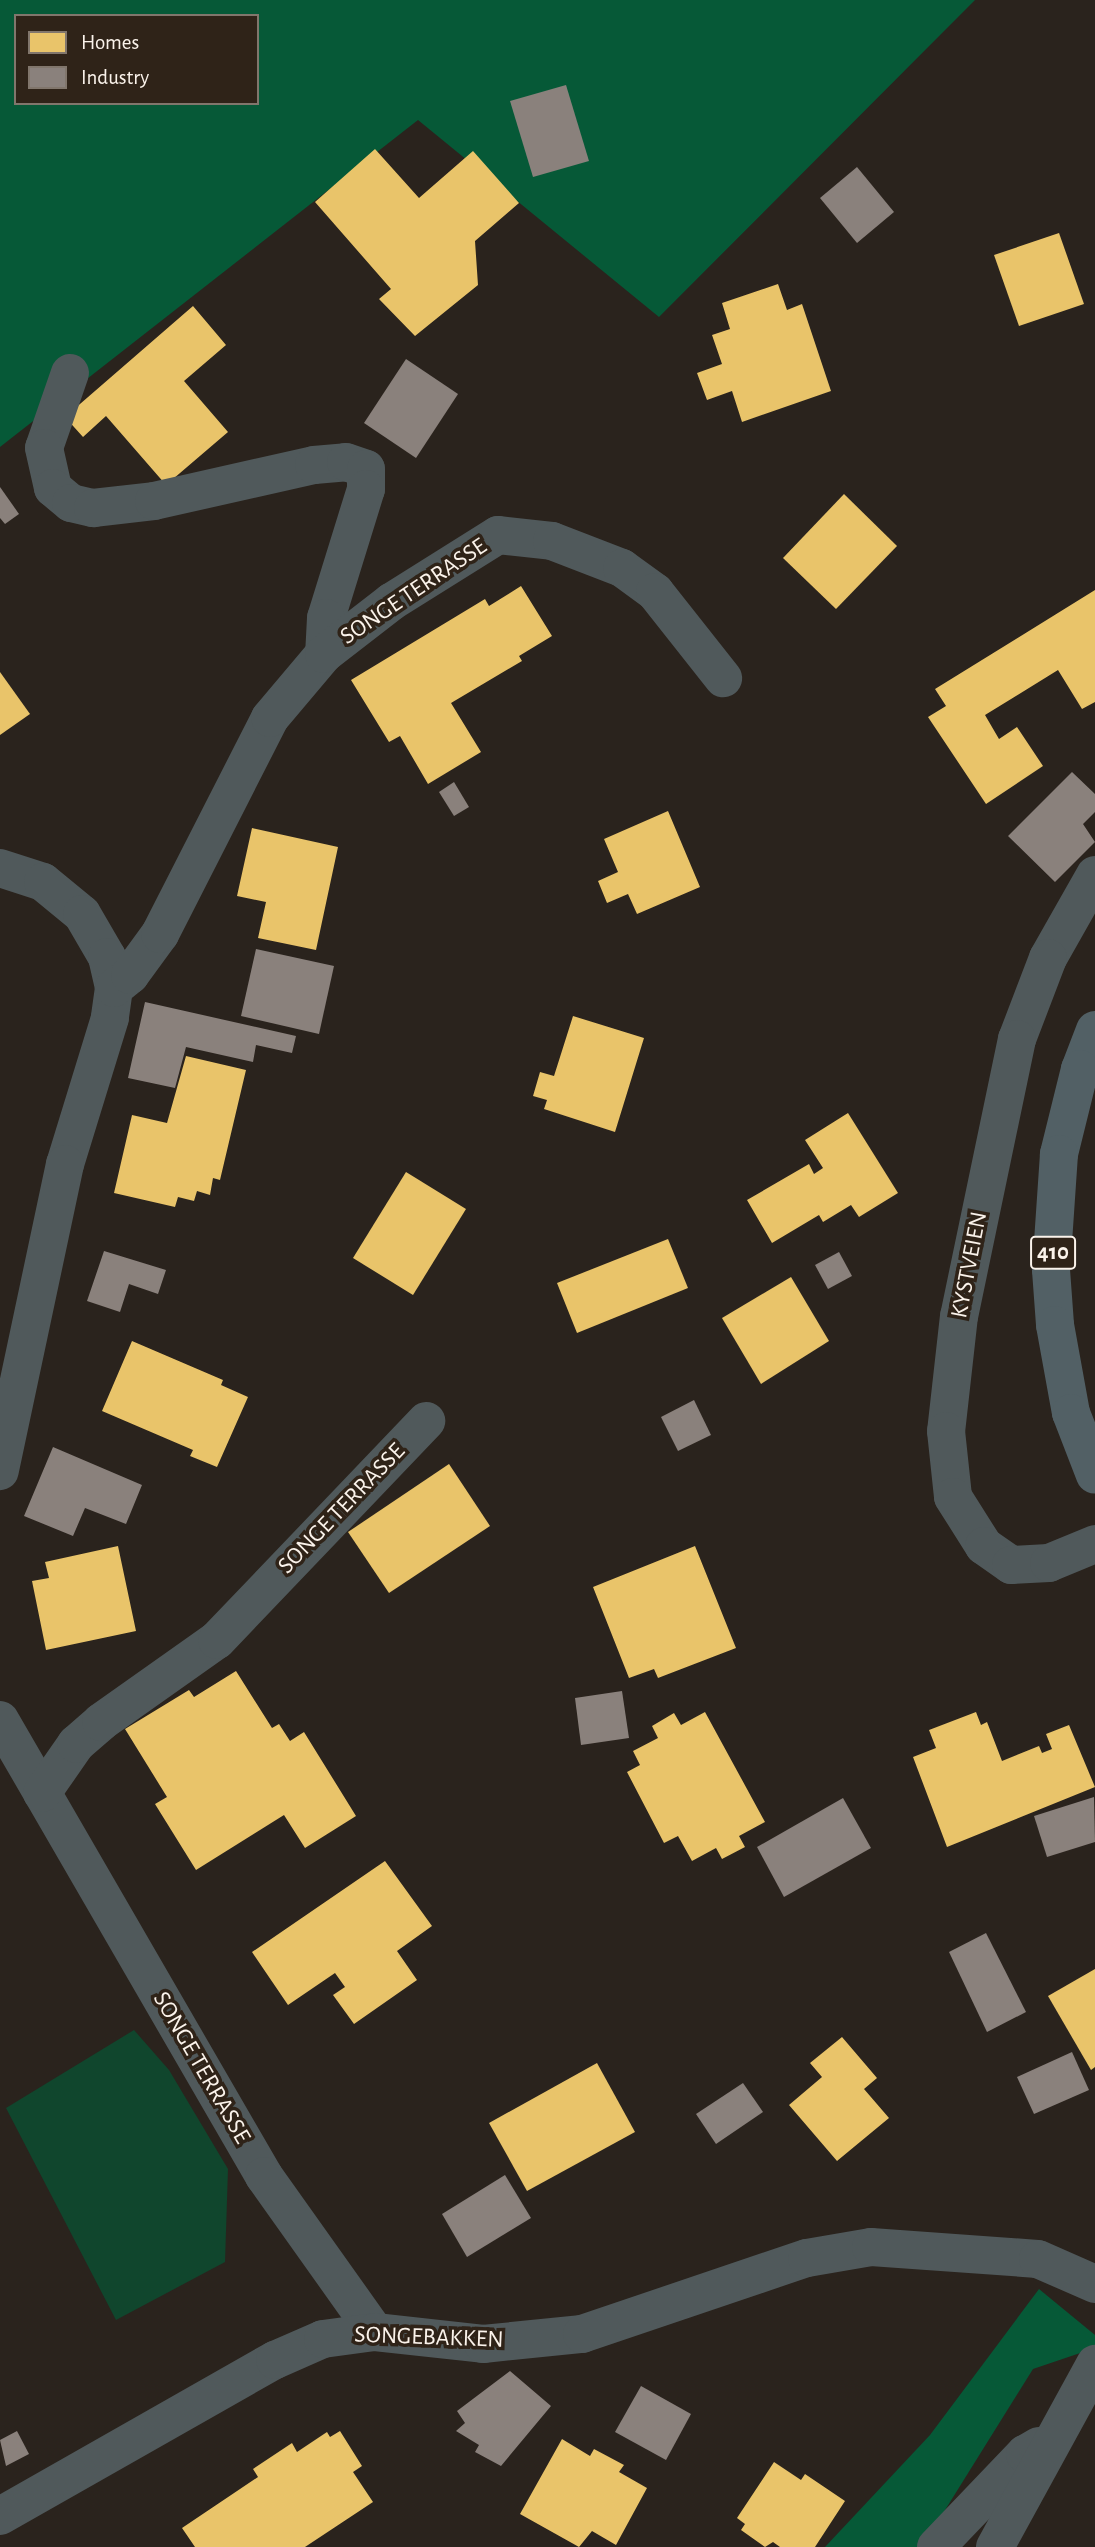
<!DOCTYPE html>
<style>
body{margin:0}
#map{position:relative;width:1095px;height:2547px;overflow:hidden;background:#2a231d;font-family:"Alegreya Sans",sans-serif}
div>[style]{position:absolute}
.green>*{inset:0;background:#10462d}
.forest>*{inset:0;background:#065937}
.homes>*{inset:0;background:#e9c46a}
.industry>*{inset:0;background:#8a817c}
.minor>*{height:38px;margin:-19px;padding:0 19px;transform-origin:19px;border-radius:19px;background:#50595b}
.primary>*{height:38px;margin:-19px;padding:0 19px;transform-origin:19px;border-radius:19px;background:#526065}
span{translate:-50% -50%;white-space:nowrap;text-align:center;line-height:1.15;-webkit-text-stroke:7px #2f2318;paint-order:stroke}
.shield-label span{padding:2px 5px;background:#2f2318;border:2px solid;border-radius:5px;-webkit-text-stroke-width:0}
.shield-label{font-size:23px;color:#fbf3eb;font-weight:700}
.street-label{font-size:24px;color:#fbf3eb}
.legend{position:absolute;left:14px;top:14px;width:245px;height:91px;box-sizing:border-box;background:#2f2318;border:2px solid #81766c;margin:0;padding:9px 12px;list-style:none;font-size:21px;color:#fbf3eb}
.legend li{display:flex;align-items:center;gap:14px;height:35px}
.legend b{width:35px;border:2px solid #81766c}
</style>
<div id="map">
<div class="green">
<i style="clip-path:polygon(134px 2030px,169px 2070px,228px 2169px,225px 2262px,116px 2320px,6px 2108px)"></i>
</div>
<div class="forest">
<i style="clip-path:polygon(evenodd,0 0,975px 0,659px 317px,418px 120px,0 447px,0 0,16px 16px,257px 16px,257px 103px,16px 103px,16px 16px)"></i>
<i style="clip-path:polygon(1039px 2289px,1095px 2335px,1095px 2348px,1033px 2369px,922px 2547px,825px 2547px,930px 2435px)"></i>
</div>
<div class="homes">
<i style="clip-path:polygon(375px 149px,419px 198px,473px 151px,519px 203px,475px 241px,478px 285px,415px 336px,379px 299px,391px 289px,315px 202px)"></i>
<i style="clip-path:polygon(1059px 233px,1084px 304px,1019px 326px,994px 255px)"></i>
<i style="clip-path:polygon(778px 284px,787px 310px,802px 304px,831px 391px,742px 422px,732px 391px,707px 400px,697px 373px,722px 364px,712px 335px,730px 329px,722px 303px)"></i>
<i style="clip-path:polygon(193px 306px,226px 345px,184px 381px,228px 432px,166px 485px,106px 416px,83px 437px,65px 417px)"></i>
<i style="clip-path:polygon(844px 494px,897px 546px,836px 609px,783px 558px)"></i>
<i style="clip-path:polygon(521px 586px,552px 636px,519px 656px,522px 661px,451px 703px,481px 752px,428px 784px,400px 736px,389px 742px,351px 680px,485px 599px,489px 606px)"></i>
<i style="clip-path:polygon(1095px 590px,1095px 702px,1082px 709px,1058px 670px,985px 715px,999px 739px,1017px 727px,1043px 766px,986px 804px,928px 717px,946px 706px,935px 689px)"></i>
<i style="clip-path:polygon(0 672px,30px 714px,0 735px)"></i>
<i style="clip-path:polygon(668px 811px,700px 887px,637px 914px,628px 894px,607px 903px,598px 881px,618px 872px,604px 839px)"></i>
<i style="clip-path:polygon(252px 828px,338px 847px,316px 950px,258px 938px,266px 902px,237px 896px)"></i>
<i style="clip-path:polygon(573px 1016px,644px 1038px,615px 1132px,544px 1109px,547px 1100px,533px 1096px,540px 1072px,554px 1076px)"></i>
<i style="clip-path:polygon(186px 1056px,246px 1070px,220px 1180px,213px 1178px,210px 1195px,197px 1191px,194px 1201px,178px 1197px,175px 1207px,114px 1193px,132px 1115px,167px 1123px)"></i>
<i style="clip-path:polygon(848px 1113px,898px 1193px,859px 1217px,851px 1205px,823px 1222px,819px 1215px,772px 1243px,747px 1200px,809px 1164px,814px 1174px,823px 1168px,805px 1140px)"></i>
<i style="clip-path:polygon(406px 1172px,466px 1209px,413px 1295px,353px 1258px)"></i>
<i style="clip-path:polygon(668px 1239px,688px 1288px,577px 1333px,557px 1283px)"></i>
<i style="clip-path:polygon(791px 1277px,829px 1341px,761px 1384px,722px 1318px)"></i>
<i style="clip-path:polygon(132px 1341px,223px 1380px,221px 1385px,248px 1397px,217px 1467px,190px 1456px,193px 1450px,102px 1411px)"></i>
<i style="clip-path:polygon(449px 1464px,490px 1526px,389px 1593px,348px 1532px)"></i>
<i style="clip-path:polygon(118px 1546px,136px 1631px,46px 1650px,32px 1581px,49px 1578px,45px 1562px)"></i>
<i style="clip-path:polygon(695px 1546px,736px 1648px,658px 1678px,654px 1669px,629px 1678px,593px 1587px)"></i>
<i style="clip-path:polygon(236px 1671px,272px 1728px,279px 1724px,290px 1741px,304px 1732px,356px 1816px,305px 1848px,284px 1815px,196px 1870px,155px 1804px,167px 1797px,125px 1729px,189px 1690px,194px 1697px)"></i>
<i style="clip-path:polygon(705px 1712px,765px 1822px,739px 1836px,745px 1847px,722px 1859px,716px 1848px,692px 1861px,678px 1836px,664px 1843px,627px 1772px,640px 1765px,633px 1751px,658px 1738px,652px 1726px,674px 1713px,681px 1725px)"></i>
<i style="clip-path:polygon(976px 1712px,981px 1725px,987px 1722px,1002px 1761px,1039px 1746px,1042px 1753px,1052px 1749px,1046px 1734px,1069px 1725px,1095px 1787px,947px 1847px,913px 1757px,936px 1748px,929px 1730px)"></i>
<i style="clip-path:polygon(385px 1861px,432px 1926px,397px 1951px,417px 1980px,354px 2024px,333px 1995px,345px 1987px,335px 1973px,288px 2005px,252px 1952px)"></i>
<i style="clip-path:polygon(1095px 1969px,1095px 2067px,1091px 2070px,1048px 1996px)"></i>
<i style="clip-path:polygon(842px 2037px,877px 2078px,864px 2089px,889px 2118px,837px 2161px,789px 2105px,822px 2077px,810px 2063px)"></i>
<i style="clip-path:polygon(597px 2063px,635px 2132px,527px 2191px,489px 2123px)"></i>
<i style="clip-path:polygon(340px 2431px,362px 2466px,353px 2472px,373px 2502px,305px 2547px,195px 2547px,182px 2528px,258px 2477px,253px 2469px,292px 2443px,297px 2452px,327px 2432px,330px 2437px)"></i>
<i style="clip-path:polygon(562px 2439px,590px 2456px,594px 2449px,624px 2465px,619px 2472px,647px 2488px,616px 2545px,592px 2531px,579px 2547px,520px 2514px)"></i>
<i style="clip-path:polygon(774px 2462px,801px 2480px,805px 2474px,845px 2501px,815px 2547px,780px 2547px,773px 2542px,765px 2547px,741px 2530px,745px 2524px,737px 2518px)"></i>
</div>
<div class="industry">
<i style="clip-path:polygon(566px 85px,589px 161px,533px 177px,510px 101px)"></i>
<i style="clip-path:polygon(857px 167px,894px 212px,857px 243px,820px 198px)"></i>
<i style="clip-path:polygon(406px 359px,458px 394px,416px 458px,364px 423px)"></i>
<i style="clip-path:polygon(0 487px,19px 514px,5px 524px,0 518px)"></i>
<i style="clip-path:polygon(1072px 772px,1095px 794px,1095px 812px,1083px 824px,1095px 842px,1055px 882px,1008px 836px)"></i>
<i style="clip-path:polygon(454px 782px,469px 807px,454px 816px,439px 792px)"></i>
<i style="clip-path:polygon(256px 949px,334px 966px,319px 1034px,241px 1016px)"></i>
<i style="clip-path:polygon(145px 1002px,296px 1036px,292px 1053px,256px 1045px,253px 1062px,186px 1047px,175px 1088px,128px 1078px)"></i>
<i style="clip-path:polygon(104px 1251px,166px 1270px,158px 1294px,129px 1284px,120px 1312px,87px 1301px)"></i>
<i style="clip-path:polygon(839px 1252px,852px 1276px,828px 1289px,815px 1265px)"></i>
<i style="clip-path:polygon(694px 1400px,711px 1435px,678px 1451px,661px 1417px)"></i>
<i style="clip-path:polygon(53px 1447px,142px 1485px,126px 1524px,85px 1508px,73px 1536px,24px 1516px)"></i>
<i style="clip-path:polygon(622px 1691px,629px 1738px,581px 1745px,575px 1698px)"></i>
<i style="clip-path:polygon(1094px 1797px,1095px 1842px,1047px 1857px,1034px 1816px)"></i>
<i style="clip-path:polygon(843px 1798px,871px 1848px,784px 1897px,757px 1847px)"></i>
<i style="clip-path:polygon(986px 1933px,1026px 2012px,987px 2032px,949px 1952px)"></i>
<i style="clip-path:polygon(1072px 2052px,1089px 2090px,1034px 2114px,1017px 2077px)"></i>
<i style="clip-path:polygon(743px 2083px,763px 2112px,716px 2144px,696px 2114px)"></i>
<i style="clip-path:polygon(505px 2175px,531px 2218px,467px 2257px,442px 2214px)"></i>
<i style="clip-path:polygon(510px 2371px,551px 2406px,501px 2466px,475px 2452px,479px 2445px,456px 2431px,465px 2423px,457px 2411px)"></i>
<i style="clip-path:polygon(641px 2386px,691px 2414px,666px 2460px,615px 2432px)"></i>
<i style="clip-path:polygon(17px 2431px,29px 2454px,6px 2466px,0 2440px)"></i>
</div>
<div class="minor">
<i style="left:70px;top:373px;width:79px;rotate:109.1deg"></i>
<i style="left:44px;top:448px;width:41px;rotate:77.3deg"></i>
<i style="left:53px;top:488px;width:23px;rotate:40deg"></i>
<i style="left:71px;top:503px;width:23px;rotate:13deg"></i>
<i style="left:93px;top:508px;width:61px;rotate:-6.5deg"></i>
<i style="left:154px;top:501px;width:164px;rotate:-12.7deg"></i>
<i style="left:314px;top:465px;width:32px;rotate:-5deg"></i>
<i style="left:346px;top:462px;width:21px;rotate:19deg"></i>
<i style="left:366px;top:469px;width:20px;rotate:90deg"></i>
<i style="left:366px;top:489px;width:135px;rotate:107.2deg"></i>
<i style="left:326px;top:618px;width:36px;rotate:93deg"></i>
<i style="left:0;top:868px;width:45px;rotate:18deg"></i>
<i style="left:43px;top:882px;width:50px;rotate:39.4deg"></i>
<i style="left:82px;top:914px;width:50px;rotate:59.8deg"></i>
<i style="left:107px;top:957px;width:32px;rotate:77deg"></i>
<i style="left:114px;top:988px;width:30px;rotate:98deg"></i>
<i style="left:110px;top:1018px;width:153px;rotate:107.1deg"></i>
<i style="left:65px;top:1164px;width:314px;rotate:102deg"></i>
<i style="left:1095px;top:875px;width:95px;rotate:119.5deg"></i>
<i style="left:1048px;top:958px;width:87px;rotate:110.9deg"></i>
<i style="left:1017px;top:1039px;width:283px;rotate:101.8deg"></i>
<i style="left:959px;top:1316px;width:116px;rotate:96.4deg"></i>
<i style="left:946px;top:1431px;width:66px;rotate:83.9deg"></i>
<i style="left:953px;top:1497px;width:58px;rotate:57.7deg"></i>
<i style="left:984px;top:1546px;width:33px;rotate:35deg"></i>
<i style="left:1011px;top:1565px;width:38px;rotate:-3deg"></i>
<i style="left:1049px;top:1563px;width:50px;rotate:-22.4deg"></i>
<i style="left:114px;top:988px;width:21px;rotate:-39deg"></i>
<i style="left:130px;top:975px;width:51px;rotate:-53.8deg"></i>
<i style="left:160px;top:934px;width:242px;rotate:-63deg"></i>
<i style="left:270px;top:718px;width:84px;rotate:-49.8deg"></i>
<i style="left:324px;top:654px;width:85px;rotate:-37.8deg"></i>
<i style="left:391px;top:602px;width:126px;rotate:-32.1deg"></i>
<i style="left:498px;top:535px;width:54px;rotate:6.3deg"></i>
<i style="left:552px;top:541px;width:75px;rotate:21.1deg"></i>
<i style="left:622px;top:568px;width:41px;rotate:36deg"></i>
<i style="left:655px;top:592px;width:110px;rotate:51.7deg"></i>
<i style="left:0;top:1720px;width:527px;rotate:59.93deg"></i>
<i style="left:264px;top:2176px;width:191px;rotate:54.6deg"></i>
<i style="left:42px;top:1793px;width:60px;rotate:-55.2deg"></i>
<i style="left:76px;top:1744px;width:33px;rotate:-41deg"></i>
<i style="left:101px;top:1722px;width:142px;rotate:-35.3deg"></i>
<i style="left:217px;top:1640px;width:303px;rotate:-46.3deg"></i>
<i style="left:0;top:2516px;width:316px;rotate:-29.6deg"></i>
<i style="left:275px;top:2360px;width:52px;rotate:-23.6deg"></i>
<i style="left:323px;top:2339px;width:52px;rotate:-7.7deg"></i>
<i style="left:375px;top:2332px;width:109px;rotate:6.3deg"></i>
<i style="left:483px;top:2344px;width:100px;rotate:-5.8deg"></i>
<i style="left:582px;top:2334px;width:237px;rotate:-18.7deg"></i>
<i style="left:807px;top:2258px;width:65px;rotate:-9.8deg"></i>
<i style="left:871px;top:2247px;width:167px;rotate:4.1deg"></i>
<i style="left:1038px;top:2259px;width:62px;rotate:23.7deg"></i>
<i style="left:936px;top:2547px;width:129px;rotate:-46.3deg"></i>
<i style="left:1025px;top:2454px;width:16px;rotate:-30deg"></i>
<i style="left:995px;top:2547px;width:209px;rotate:-61.3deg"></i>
</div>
<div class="primary">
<i style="left:1095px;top:1030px;width:42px;rotate:111deg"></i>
<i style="left:1080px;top:1069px;width:88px;rotate:103.9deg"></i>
<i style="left:1059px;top:1154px;width:116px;rotate:93.9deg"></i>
<i style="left:1051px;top:1270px;width:55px;rotate:85.8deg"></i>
<i style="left:1055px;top:1325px;width:89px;rotate:79.7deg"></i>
<i style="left:1071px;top:1413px;width:66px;rotate:68.8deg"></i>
</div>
<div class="shield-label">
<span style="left:1053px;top:1253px">410</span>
</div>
<div class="street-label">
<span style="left:414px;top:592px;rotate:-34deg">SONGE TERRASSE</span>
<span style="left:970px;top:1265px;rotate:-79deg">KYSTVEIEN</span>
<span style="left:342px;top:1509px;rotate:-46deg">SONGE TERRASSE</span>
<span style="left:201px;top:2068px;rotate:60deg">SONGE TERRASSE</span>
<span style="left:429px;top:2338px;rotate:2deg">SONGEBAKKEN</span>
</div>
<ul class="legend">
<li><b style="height:19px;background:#e9c46a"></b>Homes</li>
<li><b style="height:19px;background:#8a817c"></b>Industry</li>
</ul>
</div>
